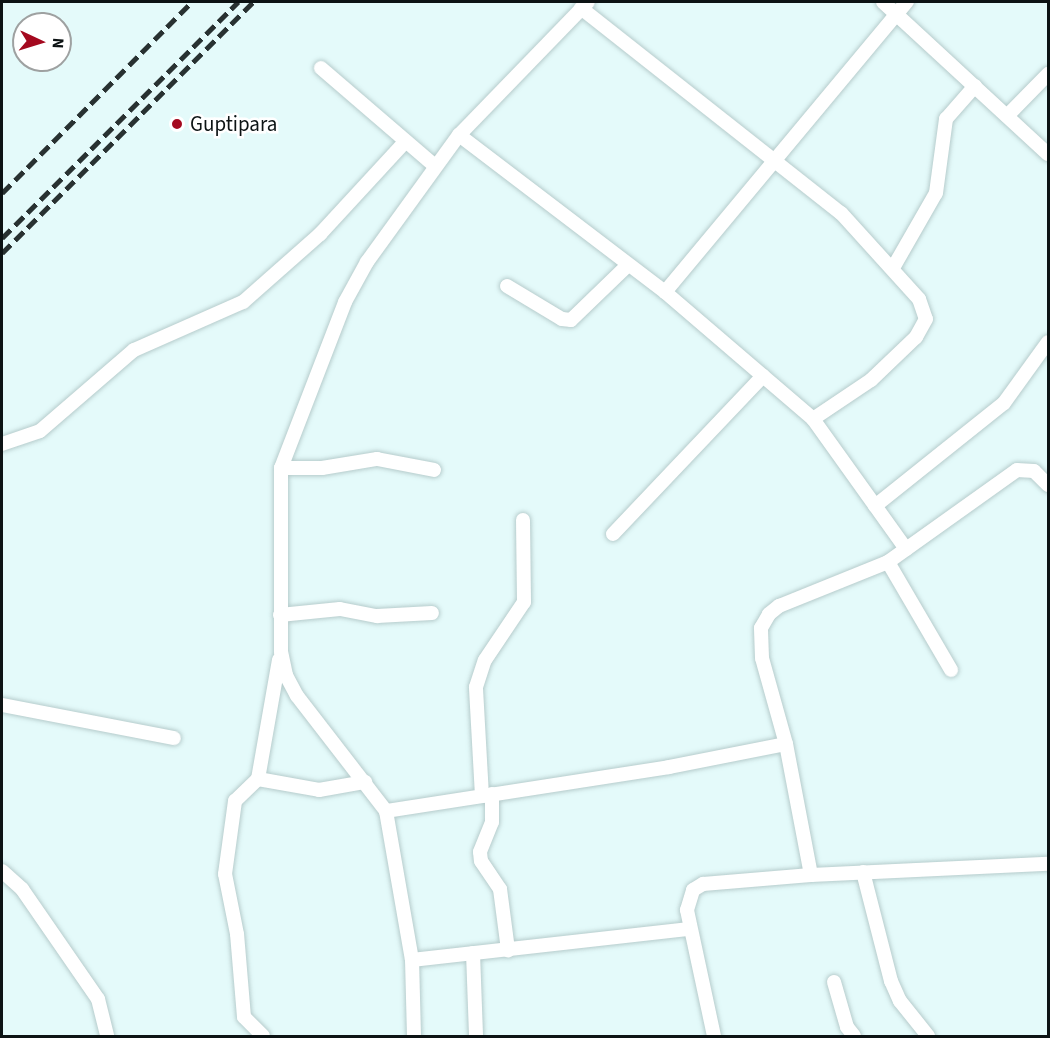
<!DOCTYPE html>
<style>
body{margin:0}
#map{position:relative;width:1050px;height:1038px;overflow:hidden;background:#e4fafa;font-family:"Source Sans 3",sans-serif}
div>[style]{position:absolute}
.roads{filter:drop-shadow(0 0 2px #b6cccc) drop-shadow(0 0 2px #b6cccc)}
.minor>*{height:14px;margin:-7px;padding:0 7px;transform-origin:7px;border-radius:7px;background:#fff}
.rail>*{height:4.5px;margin-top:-2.25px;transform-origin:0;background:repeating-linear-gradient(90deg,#283131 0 12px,transparent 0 18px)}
.dots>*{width:16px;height:16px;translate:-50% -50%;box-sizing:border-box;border:3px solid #fff;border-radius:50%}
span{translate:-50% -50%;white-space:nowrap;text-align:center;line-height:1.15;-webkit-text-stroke:5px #fff;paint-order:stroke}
.poi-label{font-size:21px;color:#0c1314}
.left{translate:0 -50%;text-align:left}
.frame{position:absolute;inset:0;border:3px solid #0c1314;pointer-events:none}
.north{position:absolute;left:12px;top:12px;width:60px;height:60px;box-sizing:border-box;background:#fff;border:2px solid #9ea1a1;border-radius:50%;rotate:94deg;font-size:16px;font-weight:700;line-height:24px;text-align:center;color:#0c1314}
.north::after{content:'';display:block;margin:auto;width:21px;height:27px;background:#a4091f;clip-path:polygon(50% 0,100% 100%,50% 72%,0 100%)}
</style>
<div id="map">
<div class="roads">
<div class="minor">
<i style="left:883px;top:2px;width:224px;rotate:42.7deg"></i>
<i style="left:581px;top:8px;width:331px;rotate:38.3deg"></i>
<i style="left:841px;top:213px;width:116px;rotate:47.8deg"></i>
<i style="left:919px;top:299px;width:21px;rotate:71deg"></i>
<i style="left:926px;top:319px;width:21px;rotate:119deg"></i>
<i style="left:916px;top:337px;width:62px;rotate:136.3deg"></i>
<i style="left:871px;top:380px;width:70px;rotate:146.1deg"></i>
<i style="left:321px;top:68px;width:150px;rotate:40.7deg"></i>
<i style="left:1007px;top:116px;width:59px;rotate:-45.7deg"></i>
<i style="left:459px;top:135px;width:259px;rotate:37.3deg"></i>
<i style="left:665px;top:292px;width:378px;rotate:-50.2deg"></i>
<i style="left:893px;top:268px;width:86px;rotate:-60.2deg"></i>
<i style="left:936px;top:193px;width:75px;rotate:-82.3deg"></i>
<i style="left:946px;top:119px;width:44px;rotate:-48.7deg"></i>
<i style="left:507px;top:286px;width:64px;rotate:31deg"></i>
<i style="left:562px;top:319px;width:9px;rotate:6deg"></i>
<i style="left:571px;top:320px;width:79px;rotate:-44deg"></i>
<i style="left:665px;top:292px;width:195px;rotate:40.6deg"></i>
<i style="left:813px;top:419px;width:160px;rotate:54.4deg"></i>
<i style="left:2px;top:444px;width:40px;rotate:-18.9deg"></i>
<i style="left:40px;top:431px;width:124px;rotate:-40.8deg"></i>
<i style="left:134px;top:350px;width:119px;rotate:-23.8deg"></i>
<i style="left:243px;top:302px;width:103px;rotate:-41.4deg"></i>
<i style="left:320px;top:234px;width:125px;rotate:-47.3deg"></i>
<i style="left:281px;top:468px;width:41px"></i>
<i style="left:322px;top:468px;width:56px;rotate:-9.3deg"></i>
<i style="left:377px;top:459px;width:58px;rotate:10.9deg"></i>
<i style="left:875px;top:506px;width:165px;rotate:-38.6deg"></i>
<i style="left:1004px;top:403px;width:75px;rotate:-54.2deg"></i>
<i style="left:613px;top:534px;width:218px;rotate:-46.5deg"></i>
<i style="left:888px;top:562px;width:125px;rotate:59.7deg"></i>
<i style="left:280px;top:615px;width:60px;rotate:-5.7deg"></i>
<i style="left:340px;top:609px;width:38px;rotate:11deg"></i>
<i style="left:377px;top:616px;width:55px;rotate:-3.1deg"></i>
<i style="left:2px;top:705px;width:175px;rotate:10.9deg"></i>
<i style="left:258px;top:779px;width:62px;rotate:10.2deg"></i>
<i style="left:319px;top:790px;width:47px;rotate:-9.9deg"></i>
<i style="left:492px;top:794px;width:28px;rotate:90deg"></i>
<i style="left:492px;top:822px;width:32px;rotate:112deg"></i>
<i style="left:480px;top:852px;width:9px;rotate:84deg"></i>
<i style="left:481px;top:861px;width:34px;rotate:56deg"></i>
<i style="left:500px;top:889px;width:62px;rotate:82.5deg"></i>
<i style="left:482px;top:796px;width:109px;rotate:-93.2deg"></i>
<i style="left:476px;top:687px;width:28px;rotate:-72deg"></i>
<i style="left:485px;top:660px;width:70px;rotate:-56.1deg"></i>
<i style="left:524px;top:602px;width:82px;rotate:-90.7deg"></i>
<i style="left:386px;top:811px;width:286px;rotate:-8.8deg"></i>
<i style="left:669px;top:767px;width:119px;rotate:-11.1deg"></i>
<i style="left:2px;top:871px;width:27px;rotate:42deg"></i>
<i style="left:22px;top:889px;width:134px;rotate:55.4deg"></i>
<i style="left:98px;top:999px;width:38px;rotate:76deg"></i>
<i style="left:863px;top:872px;width:113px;rotate:75.6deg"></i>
<i style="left:891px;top:981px;width:22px;rotate:66deg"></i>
<i style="left:900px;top:1001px;width:45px;rotate:51.3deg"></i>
<i style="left:811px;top:875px;width:133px;rotate:-100.8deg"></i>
<i style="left:786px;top:744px;width:89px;rotate:-105.6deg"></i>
<i style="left:762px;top:658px;width:30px;rotate:-92deg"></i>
<i style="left:761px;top:628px;width:16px;rotate:-60deg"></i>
<i style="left:769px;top:614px;width:13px;rotate:-39deg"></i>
<i style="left:779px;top:606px;width:118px;rotate:-22deg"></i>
<i style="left:888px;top:562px;width:158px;rotate:-35.5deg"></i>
<i style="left:1017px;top:470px;width:17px;rotate:3deg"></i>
<i style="left:1034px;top:471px;width:20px;rotate:45deg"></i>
<i style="left:473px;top:953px;width:83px;rotate:87.9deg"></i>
<i style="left:412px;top:960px;width:279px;rotate:-6.4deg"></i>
<i style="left:834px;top:982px;width:47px;rotate:73.9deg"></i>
<i style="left:847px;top:1027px;width:11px;rotate:52deg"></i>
<i style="left:263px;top:1036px;width:27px;rotate:-135deg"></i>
<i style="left:244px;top:1017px;width:83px;rotate:-94.8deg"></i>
<i style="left:237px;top:934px;width:61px;rotate:-101.3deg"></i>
<i style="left:225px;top:874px;width:74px;rotate:-82.2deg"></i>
<i style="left:235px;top:801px;width:32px;rotate:-44deg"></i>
<i style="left:258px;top:779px;width:121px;rotate:-80deg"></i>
<i style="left:414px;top:1036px;width:76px;rotate:-91.5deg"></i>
<i style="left:412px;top:960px;width:151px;rotate:-99.9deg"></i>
<i style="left:386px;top:811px;width:145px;rotate:-127.7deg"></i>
<i style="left:297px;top:696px;width:24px;rotate:-118deg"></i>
<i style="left:286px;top:675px;width:24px;rotate:-102deg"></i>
<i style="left:281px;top:652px;width:184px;rotate:-90deg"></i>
<i style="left:281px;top:468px;width:178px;rotate:-68.9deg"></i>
<i style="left:345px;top:302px;width:46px;rotate:-61.2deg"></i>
<i style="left:367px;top:262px;width:157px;rotate:-54.1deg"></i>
<i style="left:459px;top:135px;width:185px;rotate:-45.9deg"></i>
<i style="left:714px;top:1036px;width:129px;rotate:-102.1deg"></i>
<i style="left:687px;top:910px;width:21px;rotate:-73deg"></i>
<i style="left:693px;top:890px;width:12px;rotate:-31deg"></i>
<i style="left:703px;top:884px;width:108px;rotate:-4.8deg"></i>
<i style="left:811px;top:875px;width:237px;rotate:-2.7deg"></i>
</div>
</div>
<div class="rail">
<i style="left:2px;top:193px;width:269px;rotate:-45.2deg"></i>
<i style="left:2px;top:238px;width:334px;rotate:-45deg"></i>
<i style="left:2px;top:253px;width:355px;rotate:-45deg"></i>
</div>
<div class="dots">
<i style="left:177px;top:124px;background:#a4091f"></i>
</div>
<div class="poi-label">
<span class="left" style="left:190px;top:124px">Guptipara</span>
</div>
<div class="frame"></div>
<div class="north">N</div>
</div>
